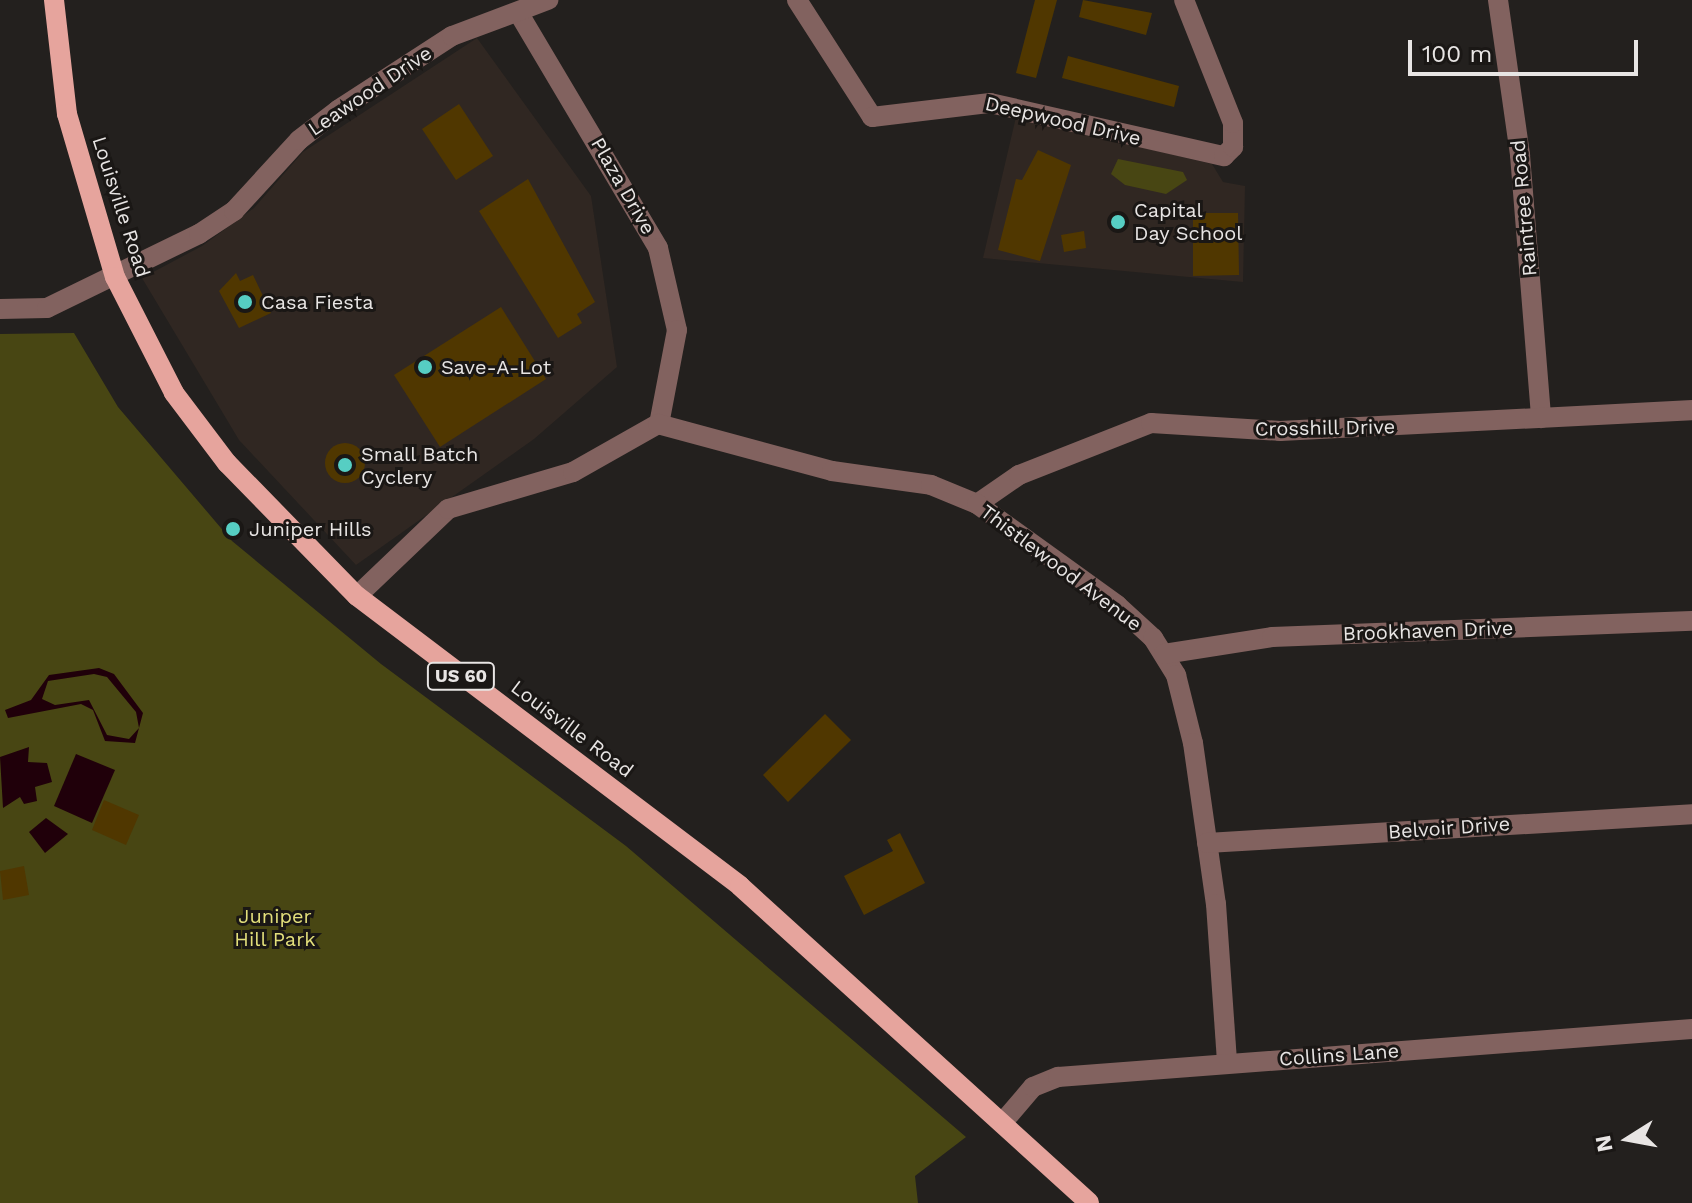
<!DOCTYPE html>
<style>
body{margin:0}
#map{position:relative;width:1692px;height:1203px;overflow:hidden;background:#23201e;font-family:"Work Sans",sans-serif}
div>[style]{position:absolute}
.built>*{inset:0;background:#302722}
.green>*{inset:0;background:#484613}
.water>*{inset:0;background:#20000a}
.building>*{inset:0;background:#503700}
.round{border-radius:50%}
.minor>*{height:20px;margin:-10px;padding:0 10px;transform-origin:10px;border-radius:10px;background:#82625f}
.major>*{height:20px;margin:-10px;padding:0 10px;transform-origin:10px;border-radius:10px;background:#e6a49d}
.dots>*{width:22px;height:22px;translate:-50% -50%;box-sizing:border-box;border:4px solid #1a1715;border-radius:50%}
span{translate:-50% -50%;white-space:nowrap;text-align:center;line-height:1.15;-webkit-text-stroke:6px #1a1715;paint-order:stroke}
.shield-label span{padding:2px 6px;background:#1a1715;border:2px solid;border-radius:6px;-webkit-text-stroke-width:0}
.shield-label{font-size:18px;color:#e8e5e4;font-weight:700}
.street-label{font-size:20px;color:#e8e5e4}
.poi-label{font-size:20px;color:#e8e5e4}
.left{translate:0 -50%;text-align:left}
.park-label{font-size:20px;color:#e3df7b}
.north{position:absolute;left:1588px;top:1099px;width:80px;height:80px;-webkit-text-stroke:6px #1a1715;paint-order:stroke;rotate:259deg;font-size:22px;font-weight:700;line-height:32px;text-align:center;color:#e8e5e4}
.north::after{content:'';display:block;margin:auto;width:28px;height:36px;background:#e8e5e4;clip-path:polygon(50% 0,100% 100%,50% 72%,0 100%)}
.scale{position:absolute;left:1408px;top:40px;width:230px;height:36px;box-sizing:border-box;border:4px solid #e8e5e4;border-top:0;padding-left:10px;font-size:24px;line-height:28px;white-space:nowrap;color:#e8e5e4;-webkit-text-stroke:6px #1a1715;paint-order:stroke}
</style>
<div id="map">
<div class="built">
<i style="clip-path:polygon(477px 38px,591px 196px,617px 367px,534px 439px,356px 565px,239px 440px,142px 278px,202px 246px,254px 208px,303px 152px)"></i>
<i style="clip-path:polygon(1016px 117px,1212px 164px,1223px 182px,1245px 186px,1243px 282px,983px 258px)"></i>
</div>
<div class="green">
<i style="clip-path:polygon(1118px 159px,1183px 172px,1187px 180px,1166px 194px,1125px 185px,1111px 174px)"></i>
<i style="clip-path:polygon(74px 333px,118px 407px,232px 541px,381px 664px,626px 846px,966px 1137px,915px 1176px,918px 1203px,0 1203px,0 334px)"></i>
</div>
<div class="water">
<i style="clip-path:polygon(evenodd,99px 668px,114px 674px,143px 713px,135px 743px,105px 741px,93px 710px,81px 704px,8px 718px,5px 710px,31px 700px,49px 675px,99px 668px,94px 674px,107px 677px,136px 712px,139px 728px,129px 739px,107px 735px,89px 700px,55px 705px,42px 699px,48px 681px,94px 674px)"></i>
<i style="clip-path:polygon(29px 747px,28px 762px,47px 763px,52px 782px,35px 787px,37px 801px,24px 804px,20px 797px,3px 808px,0 757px)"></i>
<i style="clip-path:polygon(76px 754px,115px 770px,92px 823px,54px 806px)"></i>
<i style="clip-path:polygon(46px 818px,68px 834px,45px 853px,29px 832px)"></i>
</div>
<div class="building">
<i style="clip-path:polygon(1035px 0,1057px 0,1036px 78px,1016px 73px)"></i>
<i style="clip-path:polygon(1083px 0,1152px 13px,1146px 35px,1079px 17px)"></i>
<i style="clip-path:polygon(1068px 56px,1179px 86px,1174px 107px,1062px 78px)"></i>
<i style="clip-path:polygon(459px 104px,493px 156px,456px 180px,422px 129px)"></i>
<i style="clip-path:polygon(1038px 150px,1071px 165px,1040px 261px,998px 250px,1016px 179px,1022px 180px)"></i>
<i style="clip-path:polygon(528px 179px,595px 302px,577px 314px,582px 323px,558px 338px,479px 211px)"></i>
<i style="clip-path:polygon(1193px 213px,1238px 213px,1239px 275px,1193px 276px)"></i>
<i style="clip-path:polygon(1084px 231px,1086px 248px,1064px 252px,1061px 235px)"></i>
<i style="clip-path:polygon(236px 273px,240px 281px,253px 275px,271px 313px,239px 328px,219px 291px)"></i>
<i style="clip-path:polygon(501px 307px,546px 379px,440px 447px,394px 375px)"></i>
<i class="round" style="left:325px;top:443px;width:40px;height:40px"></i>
<i style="clip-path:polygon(825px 714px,851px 740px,788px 802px,763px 775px)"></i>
<i style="clip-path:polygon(104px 800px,139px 815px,126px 845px,92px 830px)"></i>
<i style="clip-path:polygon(900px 833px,925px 883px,864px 915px,844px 876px,893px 851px,887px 840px)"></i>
<i style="clip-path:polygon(24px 866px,29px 895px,3px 900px,0 871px)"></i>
</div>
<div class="minor">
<i style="left:797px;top:0;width:139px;rotate:57.3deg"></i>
<i style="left:872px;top:117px;width:119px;rotate:-6.8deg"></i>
<i style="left:990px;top:103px;width:240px;rotate:12.8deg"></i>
<i style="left:1224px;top:156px;width:13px;rotate:-45deg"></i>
<i style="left:1233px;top:147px;width:24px;rotate:-90deg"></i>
<i style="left:1233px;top:123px;width:132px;rotate:-111.7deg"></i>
<i style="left:1498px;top:0;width:157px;rotate:81.9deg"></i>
<i style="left:1520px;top:155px;width:264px;rotate:85.4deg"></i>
<i style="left:518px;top:12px;width:274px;rotate:59.3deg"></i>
<i style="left:658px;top:248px;width:84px;rotate:77deg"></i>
<i style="left:677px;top:330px;width:96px;rotate:100.8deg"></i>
<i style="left:0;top:309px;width:47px;rotate:-1.2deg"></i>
<i style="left:47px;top:308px;width:169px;rotate:-26deg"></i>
<i style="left:199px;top:234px;width:42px;rotate:-33.3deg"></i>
<i style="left:234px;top:211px;width:96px;rotate:-47.5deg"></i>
<i style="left:299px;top:140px;width:49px;rotate:-37.6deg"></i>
<i style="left:338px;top:110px;width:136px;rotate:-33deg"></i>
<i style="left:452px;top:36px;width:103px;rotate:-20.6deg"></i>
<i style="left:977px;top:504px;width:51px;rotate:-34.6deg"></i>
<i style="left:1019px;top:475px;width:142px;rotate:-21.5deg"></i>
<i style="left:1151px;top:423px;width:129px;rotate:3.5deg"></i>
<i style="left:1280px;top:431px;width:413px;rotate:-2.9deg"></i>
<i style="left:357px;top:596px;width:126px;rotate:-43.7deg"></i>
<i style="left:448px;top:509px;width:130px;rotate:-16.5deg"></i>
<i style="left:573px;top:472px;width:98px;rotate:-29.5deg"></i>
<i style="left:658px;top:424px;width:180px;rotate:15.1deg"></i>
<i style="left:832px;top:471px;width:100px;rotate:8deg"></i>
<i style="left:931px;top:485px;width:50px;rotate:22.4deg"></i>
<i style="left:977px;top:504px;width:173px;rotate:35.8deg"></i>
<i style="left:1117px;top:605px;width:49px;rotate:42.5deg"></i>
<i style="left:1153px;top:638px;width:44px;rotate:58.1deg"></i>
<i style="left:1176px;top:675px;width:70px;rotate:76deg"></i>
<i style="left:1193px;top:743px;width:163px;rotate:81.9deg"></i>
<i style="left:1216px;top:904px;width:159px;rotate:86deg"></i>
<i style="left:1164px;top:654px;width:109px;rotate:-8.9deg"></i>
<i style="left:1272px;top:637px;width:420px;rotate:-2.2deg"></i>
<i style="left:1207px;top:843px;width:486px;rotate:-3.4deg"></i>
<i style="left:1003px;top:1122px;width:46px;rotate:-49.4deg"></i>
<i style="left:1033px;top:1087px;width:27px;rotate:-22deg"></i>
<i style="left:1058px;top:1077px;width:636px;rotate:-4.33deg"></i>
</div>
<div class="major">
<i style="left:54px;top:0;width:115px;rotate:83.5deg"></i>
<i style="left:67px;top:114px;width:170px;rotate:73.6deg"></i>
<i style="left:115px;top:277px;width:130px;rotate:63deg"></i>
<i style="left:174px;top:393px;width:88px;rotate:52.9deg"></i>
<i style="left:227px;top:463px;width:186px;rotate:45.7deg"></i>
<i style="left:357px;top:596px;width:480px;rotate:37.1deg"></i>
<i style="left:740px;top:886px;width:471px;rotate:42.2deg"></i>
</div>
<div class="dots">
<i style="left:1118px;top:222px;background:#56cec3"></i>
<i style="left:245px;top:302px;background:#56cec3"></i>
<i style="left:425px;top:367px;background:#56cec3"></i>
<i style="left:345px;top:465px;background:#56cec3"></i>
<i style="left:233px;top:529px;background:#56cec3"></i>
</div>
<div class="shield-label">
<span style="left:461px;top:676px">US 60</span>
</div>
<div class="street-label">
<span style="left:370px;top:91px;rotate:-34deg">Leawood Drive</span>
<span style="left:1063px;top:121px;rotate:13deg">Deepwood Drive</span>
<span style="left:623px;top:186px;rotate:60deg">Plaza Drive</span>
<span style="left:121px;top:207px;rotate:72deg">Louisville Road</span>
<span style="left:1524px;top:208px;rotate:-95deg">Raintree Road</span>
<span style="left:1325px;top:428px;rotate:-1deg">Crosshill Drive</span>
<span style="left:1061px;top:568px;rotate:37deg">Thistlewood Avenue</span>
<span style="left:1428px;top:631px;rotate:-2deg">Brookhaven Drive</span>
<span style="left:572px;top:729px;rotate:37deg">Louisville Road</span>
<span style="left:1449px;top:828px;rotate:-4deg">Belvoir Drive</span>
<span style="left:1339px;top:1055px;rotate:-4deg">Collins Lane</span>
</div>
<div class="poi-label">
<span class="left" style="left:1134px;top:222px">Capital<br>Day School</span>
<span class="left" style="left:261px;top:302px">Casa Fiesta</span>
<span class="left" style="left:441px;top:367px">Save-A-Lot</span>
<span class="left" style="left:361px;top:466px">Small Batch<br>Cyclery</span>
<span class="left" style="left:249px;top:529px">Juniper Hills</span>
</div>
<div class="park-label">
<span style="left:275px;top:928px">Juniper<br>Hill Park</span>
</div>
<div class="north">N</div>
<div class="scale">100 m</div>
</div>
